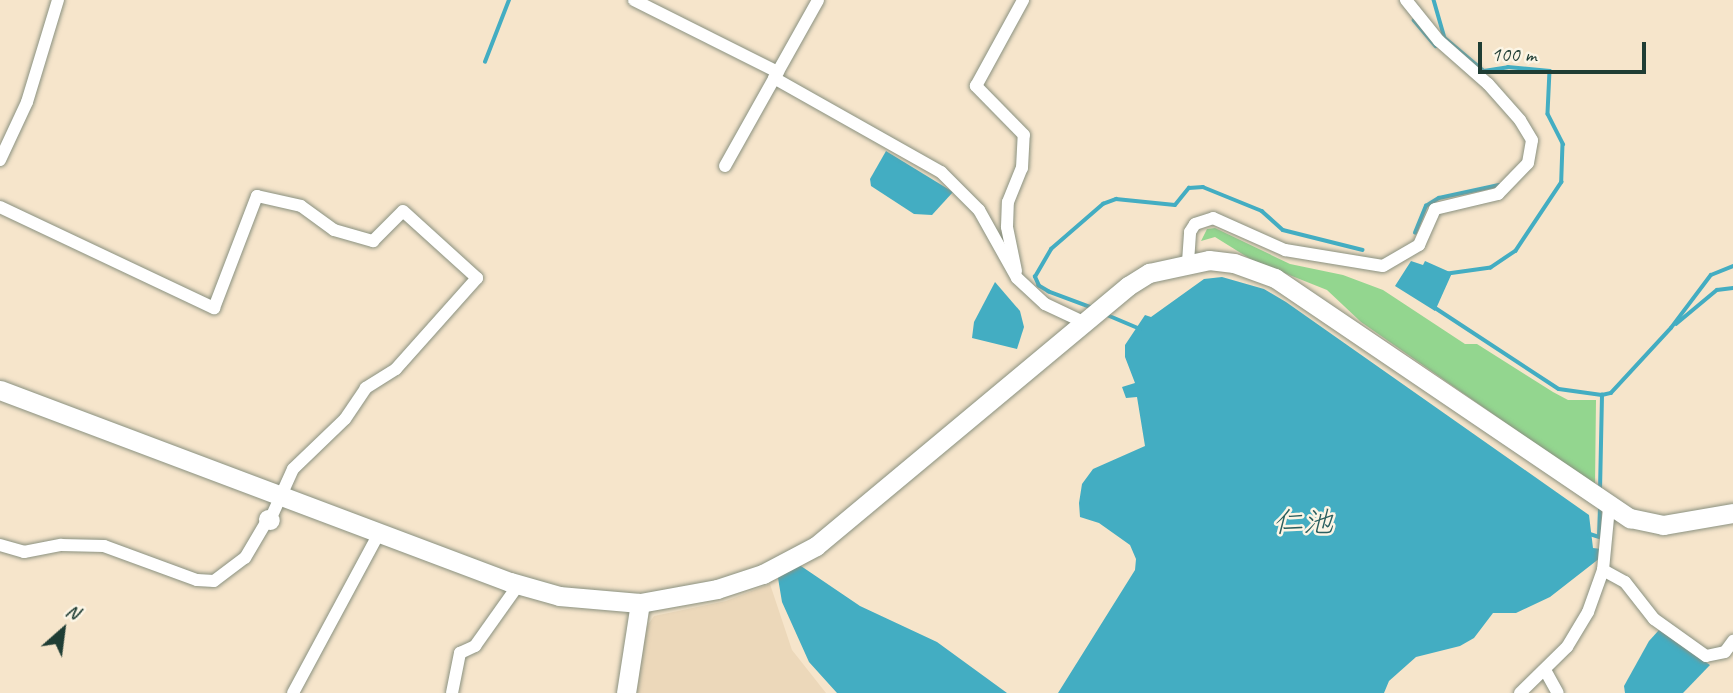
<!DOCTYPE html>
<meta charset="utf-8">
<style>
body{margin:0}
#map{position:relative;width:1733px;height:693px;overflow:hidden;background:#f6e5cb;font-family:Caveat,"Klee One",sans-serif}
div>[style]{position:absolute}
.built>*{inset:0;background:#ecd8ba}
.green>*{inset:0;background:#93d68f}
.water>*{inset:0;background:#43adc2}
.stream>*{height:3.5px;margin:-1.75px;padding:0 1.75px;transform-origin:1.75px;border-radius:1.75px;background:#43adc2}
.roads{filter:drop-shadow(0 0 2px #8a9180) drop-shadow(0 0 2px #8a9180)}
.street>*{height:12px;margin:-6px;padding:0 6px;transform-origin:6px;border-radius:6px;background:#fff}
.secondary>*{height:19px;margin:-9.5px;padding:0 9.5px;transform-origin:9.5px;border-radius:9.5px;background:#fff}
span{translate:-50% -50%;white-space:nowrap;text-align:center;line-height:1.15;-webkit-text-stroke:5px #fcf5e5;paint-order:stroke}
.water-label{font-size:30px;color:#2a5f5f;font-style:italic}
.north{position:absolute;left:28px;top:595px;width:70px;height:70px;-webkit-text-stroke:5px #fcf5e5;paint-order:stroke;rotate:28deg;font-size:19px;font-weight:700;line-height:28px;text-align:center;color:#1f3d34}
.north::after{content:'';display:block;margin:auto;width:24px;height:32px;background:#1f3d34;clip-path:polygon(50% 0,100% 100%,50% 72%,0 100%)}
.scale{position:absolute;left:1478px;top:42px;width:168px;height:32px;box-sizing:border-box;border:4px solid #1f3d34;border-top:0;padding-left:9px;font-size:21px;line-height:24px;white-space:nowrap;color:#1f3d34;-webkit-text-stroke:5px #fcf5e5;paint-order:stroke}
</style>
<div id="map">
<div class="built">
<i style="clip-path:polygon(770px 584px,792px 650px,826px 693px,635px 693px,646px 628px,654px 616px,726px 601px)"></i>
</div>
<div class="green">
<i style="clip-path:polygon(1215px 228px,1290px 264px,1343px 275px,1383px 290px,1465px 344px,1477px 344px,1553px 392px,1568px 400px,1596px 400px,1595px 485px,1361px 322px,1327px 290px,1252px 260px,1215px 237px,1201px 241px,1207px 229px)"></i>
</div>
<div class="water">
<i style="clip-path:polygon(886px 151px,953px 192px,932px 215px,914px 214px,871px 186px,870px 179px)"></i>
<i style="clip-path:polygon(1411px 261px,1423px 265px,1425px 261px,1452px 273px,1435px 311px,1395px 286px)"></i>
<i style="clip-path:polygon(1222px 277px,1264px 289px,1286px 302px,1589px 515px,1593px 548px,1601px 549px,1600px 558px,1550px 597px,1516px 613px,1493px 613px,1474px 638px,1460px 646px,1416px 657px,1389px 681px,1384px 693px,1058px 693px,1135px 570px,1136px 559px,1130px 545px,1099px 523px,1080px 517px,1079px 503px,1082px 484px,1093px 469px,1145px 446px,1137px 397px,1126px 398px,1122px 387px,1135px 383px,1125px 357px,1125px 345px,1145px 315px,1151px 317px,1204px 279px)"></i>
<i style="clip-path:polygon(995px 282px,1020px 311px,1024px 327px,1017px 349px,972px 338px,974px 322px)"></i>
<i style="clip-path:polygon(798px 564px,860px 606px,937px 642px,1007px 693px,837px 693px,809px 662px,782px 602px,777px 572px)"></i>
<i style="clip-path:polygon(1659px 630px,1710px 665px,1683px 693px,1625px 693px,1624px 686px,1649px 641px)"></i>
</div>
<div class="stream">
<i style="left:1434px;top:0;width:40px;rotate:74deg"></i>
<i style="left:1445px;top:38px;width:51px;rotate:40.2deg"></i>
<i style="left:1484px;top:71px;width:24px;rotate:-9deg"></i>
<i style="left:1508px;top:67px;width:42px;rotate:5.4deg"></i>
<i style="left:1550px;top:71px;width:43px;rotate:92.7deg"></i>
<i style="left:1548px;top:114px;width:34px;rotate:63deg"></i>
<i style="left:1563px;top:144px;width:38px;rotate:92deg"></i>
<i style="left:1562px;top:182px;width:83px;rotate:123.7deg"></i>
<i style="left:1516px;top:251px;width:30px;rotate:146deg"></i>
<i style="left:1491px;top:268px;width:43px;rotate:172.1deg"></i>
<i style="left:1414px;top:20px;width:34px;rotate:50deg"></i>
<i style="left:485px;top:62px;width:66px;rotate:-68.8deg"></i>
<i style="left:1415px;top:233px;width:29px;rotate:-68deg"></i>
<i style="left:1426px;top:206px;width:15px;rotate:-32deg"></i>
<i style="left:1439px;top:198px;width:61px;rotate:-12.2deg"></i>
<i style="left:1434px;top:307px;width:149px;rotate:33.3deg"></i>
<i style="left:1559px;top:389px;width:43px;rotate:7.9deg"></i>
<i style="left:1092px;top:308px;width:46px;rotate:-159.6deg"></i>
<i style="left:1049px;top:292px;width:12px;rotate:-149deg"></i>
<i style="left:1039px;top:286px;width:10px;rotate:-114deg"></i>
<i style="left:1035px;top:277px;width:32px;rotate:-60deg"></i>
<i style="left:1051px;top:249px;width:69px;rotate:-40.9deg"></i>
<i style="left:1103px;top:204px;width:14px;rotate:-21deg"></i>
<i style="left:1116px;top:199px;width:59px;rotate:5.8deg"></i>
<i style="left:1175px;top:205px;width:22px;rotate:-51deg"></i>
<i style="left:1189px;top:188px;width:14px;rotate:-4deg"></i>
<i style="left:1203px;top:187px;width:64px;rotate:22.1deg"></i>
<i style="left:1262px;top:211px;width:28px;rotate:42deg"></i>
<i style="left:1283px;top:230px;width:82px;rotate:14deg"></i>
<i style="left:1105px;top:314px;width:38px;rotate:23deg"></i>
<i style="left:1676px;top:324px;width:53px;rotate:-39.7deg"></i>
<i style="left:1717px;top:290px;width:16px;rotate:-7deg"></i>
<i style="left:1600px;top:491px;width:96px;rotate:-88.8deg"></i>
<i style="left:1602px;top:395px;width:9px;rotate:-13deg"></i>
<i style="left:1611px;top:393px;width:88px;rotate:-47.3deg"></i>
<i style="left:1671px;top:328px;width:66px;rotate:-53deg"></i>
<i style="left:1711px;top:275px;width:24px;rotate:-22deg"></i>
<i style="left:1590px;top:534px;width:9px;rotate:18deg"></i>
<i style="left:1599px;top:537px;width:32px;rotate:-88deg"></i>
</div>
<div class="roads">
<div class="street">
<i style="left:634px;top:0;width:161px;rotate:26.6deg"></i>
<i style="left:774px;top:78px;width:192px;rotate:29.4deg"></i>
<i style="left:941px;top:172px;width:54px;rotate:45deg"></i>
<i style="left:979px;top:210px;width:78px;rotate:60.8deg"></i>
<i style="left:1017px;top:278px;width:38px;rotate:43deg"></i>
<i style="left:1045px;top:304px;width:42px;rotate:25.3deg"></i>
<i style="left:0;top:160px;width:64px;rotate:-65deg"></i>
<i style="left:27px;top:102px;width:107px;rotate:-73.1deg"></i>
<i style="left:725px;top:166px;width:190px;rotate:-60.7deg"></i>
<i style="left:0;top:207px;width:237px;rotate:25.3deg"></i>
<i style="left:214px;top:308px;width:120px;rotate:-69deg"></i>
<i style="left:257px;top:196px;width:45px;rotate:12.8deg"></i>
<i style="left:301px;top:206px;width:41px;rotate:36deg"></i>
<i style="left:334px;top:230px;width:41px;rotate:15.8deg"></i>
<i style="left:373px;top:241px;width:42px;rotate:-45deg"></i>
<i style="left:403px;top:211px;width:100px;rotate:42.2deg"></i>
<i style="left:477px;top:278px;width:122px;rotate:131.7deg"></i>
<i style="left:396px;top:369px;width:36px;rotate:148deg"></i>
<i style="left:366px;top:388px;width:37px;rotate:124deg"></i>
<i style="left:345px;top:419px;width:72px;rotate:136.1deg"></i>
<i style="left:293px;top:469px;width:56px;rotate:114.3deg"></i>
<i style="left:1188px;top:262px;width:30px;rotate:-86deg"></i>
<i style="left:1190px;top:232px;width:9px;rotate:-58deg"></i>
<i style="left:1195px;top:224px;width:19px;rotate:-18deg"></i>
<i style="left:1213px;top:218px;width:79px;rotate:24deg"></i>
<i style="left:1285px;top:250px;width:99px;rotate:9.3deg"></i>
<i style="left:1383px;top:266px;width:42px;rotate:-30.3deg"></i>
<i style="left:1419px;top:245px;width:39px;rotate:-66deg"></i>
<i style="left:1435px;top:209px;width:65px;rotate:-13.4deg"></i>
<i style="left:1498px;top:194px;width:43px;rotate:-45.9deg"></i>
<i style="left:1528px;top:163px;width:23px;rotate:-80deg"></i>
<i style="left:1532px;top:140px;width:23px;rotate:-121deg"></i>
<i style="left:1520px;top:120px;width:48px;rotate:-131.6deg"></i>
<i style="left:1488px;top:84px;width:65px;rotate:-138.7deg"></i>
<i style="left:1439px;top:41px;width:53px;rotate:-128.8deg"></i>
<i style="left:1016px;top:271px;width:45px;rotate:-101.6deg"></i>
<i style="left:1007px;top:227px;width:25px;rotate:-88deg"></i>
<i style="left:1008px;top:202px;width:37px;rotate:-68deg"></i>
<i style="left:1022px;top:168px;width:33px;rotate:-87deg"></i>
<i style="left:1024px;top:135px;width:69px;rotate:-134.4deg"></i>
<i style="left:976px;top:86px;width:98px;rotate:-61.3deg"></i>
<i style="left:0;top:545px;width:25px;rotate:16deg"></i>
<i style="left:24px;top:552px;width:38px;rotate:-11deg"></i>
<i style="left:61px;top:545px;width:43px;rotate:1.3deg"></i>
<i style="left:104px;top:546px;width:99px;rotate:20.1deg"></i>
<i style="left:197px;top:580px;width:17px;rotate:3deg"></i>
<i style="left:214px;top:581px;width:39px;rotate:-37deg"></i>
<i style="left:245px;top:558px;width:45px;rotate:-59.5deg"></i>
<i style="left:1603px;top:570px;width:25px;rotate:29deg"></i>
<i style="left:1625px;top:582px;width:47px;rotate:51.9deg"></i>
<i style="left:1654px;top:619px;width:64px;rotate:35.4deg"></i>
<i style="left:1706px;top:656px;width:19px;rotate:-12deg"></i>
<i style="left:1725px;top:652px;width:14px;rotate:-54deg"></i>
<i style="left:1545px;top:670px;width:26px;rotate:61deg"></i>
<i style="left:293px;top:693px;width:182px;rotate:-61.7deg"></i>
<i style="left:452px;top:693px;width:41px;rotate:-78.7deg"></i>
<i style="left:460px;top:653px;width:17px;rotate:-25deg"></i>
<i style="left:475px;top:646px;width:76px;rotate:-54.6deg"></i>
<i style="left:1520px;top:693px;width:66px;rotate:-44.4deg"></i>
<i style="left:1567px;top:647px;width:41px;rotate:-59deg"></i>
<i style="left:1588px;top:612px;width:45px;rotate:-70.3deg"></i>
<i style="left:1603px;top:570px;width:62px;rotate:-84.5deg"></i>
</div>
<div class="secondary">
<i style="left:0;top:390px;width:545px;rotate:20.63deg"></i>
<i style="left:510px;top:582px;width:51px;rotate:15.9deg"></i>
<i style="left:559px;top:596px;width:81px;rotate:4.9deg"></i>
<i style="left:640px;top:603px;width:78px;rotate:-10.3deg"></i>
<i style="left:717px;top:589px;width:48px;rotate:-18.1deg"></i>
<i style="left:763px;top:574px;width:60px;rotate:-27.8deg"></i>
<i style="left:816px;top:546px;width:406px;rotate:-39.8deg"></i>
<i style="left:1128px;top:286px;width:25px;rotate:-32deg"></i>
<i style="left:1149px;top:273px;width:61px;rotate:-12.2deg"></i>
<i style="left:1209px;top:260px;width:25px;rotate:7deg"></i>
<i style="left:1234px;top:263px;width:44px;rotate:20.1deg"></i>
<i style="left:1275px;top:278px;width:429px;rotate:34.1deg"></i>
<i style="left:1630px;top:518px;width:34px;rotate:12deg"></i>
<i style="left:1663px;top:525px;width:71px;rotate:-9.7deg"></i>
<i style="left:268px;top:519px;width:2px;rotate:27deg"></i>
<i style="left:626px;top:693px;width:91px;rotate:-81.2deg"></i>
</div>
</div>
<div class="water-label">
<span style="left:1303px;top:522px">仁池</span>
</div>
<div class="north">N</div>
<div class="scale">100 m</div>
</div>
